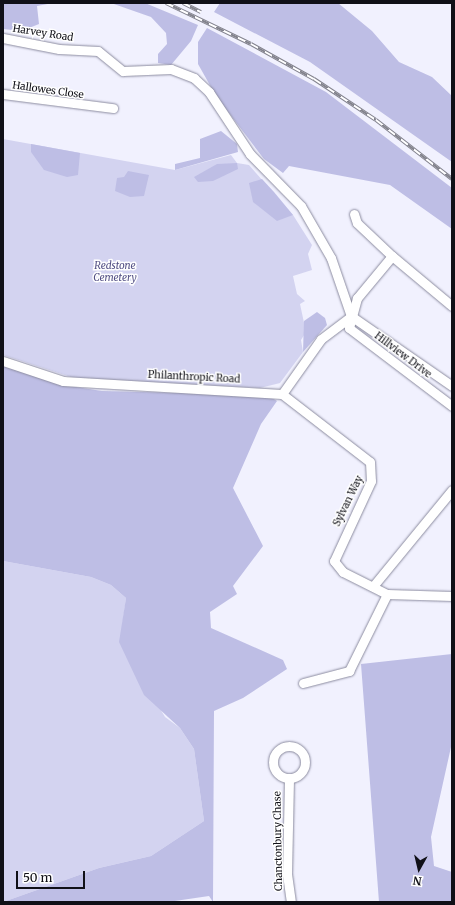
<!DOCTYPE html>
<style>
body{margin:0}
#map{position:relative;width:455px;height:905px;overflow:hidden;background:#f1f1fe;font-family:Merriweather,serif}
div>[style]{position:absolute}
.green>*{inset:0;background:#d3d3f0}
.forest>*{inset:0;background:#bebee5}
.roads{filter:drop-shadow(0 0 1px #8c8ca0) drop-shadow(0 0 1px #8c8ca0)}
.minor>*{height:9px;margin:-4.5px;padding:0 4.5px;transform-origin:4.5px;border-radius:4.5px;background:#fff}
.minor>.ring{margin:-4.5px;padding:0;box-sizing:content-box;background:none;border:9px solid #fff;border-radius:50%}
.rail>*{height:4px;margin-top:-2px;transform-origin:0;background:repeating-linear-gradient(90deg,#fff 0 8px,#82828c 0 16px);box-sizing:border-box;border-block:1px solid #82828c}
span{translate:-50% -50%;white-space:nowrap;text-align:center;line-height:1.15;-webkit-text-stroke:3px #fff;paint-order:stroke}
.street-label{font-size:10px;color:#101017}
.park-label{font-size:10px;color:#514e83;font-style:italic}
.frame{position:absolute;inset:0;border:4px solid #101017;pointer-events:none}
.north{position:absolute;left:399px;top:849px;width:40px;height:40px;-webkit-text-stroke:3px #fff;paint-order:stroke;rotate:188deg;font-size:11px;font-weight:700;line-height:16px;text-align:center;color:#101017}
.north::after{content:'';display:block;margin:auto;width:14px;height:18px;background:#101017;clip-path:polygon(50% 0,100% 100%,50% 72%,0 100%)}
.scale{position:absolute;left:16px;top:871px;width:69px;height:18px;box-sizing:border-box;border:2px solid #101017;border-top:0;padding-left:5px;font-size:12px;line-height:14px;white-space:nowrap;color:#101017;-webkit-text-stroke:3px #fff;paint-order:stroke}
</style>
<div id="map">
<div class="green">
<i style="clip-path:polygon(3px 139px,175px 170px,231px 155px,237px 163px,249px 165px,293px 215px,312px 245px,308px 254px,312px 270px,293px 276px,297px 294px,305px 301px,300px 304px,306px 332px,301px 340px,303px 352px,280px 383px,260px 388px,77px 379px,3px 355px)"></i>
<i style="clip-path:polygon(3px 561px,91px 577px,111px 585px,126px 598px,120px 642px,165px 717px,180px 728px,194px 749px,204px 821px,151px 856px,99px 868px,3px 902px)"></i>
</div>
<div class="forest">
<i style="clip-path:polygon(3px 3px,53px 3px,37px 6px,39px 24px,29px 28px,30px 32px,3px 29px)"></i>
<i style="clip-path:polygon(111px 3px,145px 3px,198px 25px,191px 41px,171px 65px,158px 63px,158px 54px,167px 44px,166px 33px,151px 17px)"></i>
<i style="clip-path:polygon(220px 3px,338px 3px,372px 31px,399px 62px,432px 77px,452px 96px,452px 162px,310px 62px,214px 12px)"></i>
<i style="clip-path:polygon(207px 28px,326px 92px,452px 188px,452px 229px,390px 185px,289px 166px,283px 173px,264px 159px,216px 96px,198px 64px,198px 42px)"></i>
<i style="clip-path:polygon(221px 131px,237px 144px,238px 152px,175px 170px,175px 164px,200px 158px,200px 139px)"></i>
<i style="clip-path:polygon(31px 144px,80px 153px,78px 175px,67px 177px,44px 170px,31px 152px)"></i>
<i style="clip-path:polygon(237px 163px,238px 169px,213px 181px,198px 182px,194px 177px,217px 164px)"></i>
<i style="clip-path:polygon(128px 171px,149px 175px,144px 196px,130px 197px,115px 191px,117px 178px,124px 177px)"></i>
<i style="clip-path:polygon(262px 179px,274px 192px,293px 215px,277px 221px,253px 202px,249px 183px)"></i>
<i style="clip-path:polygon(317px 312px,325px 318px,327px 325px,303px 352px,304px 321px)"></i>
<i style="clip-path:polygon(3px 366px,63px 385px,102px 391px,267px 395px,277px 401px,261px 424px,233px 488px,263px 546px,233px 586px,237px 594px,210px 612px,211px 628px,283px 660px,287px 669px,243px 698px,214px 711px,213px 902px,209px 896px,168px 902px,3px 902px,99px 868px,151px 856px,204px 821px,194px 749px,180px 728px,144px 695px,119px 642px,126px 598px,111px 585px,91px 577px,3px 561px)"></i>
<i style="clip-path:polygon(452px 654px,451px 747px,431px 837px,434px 866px,452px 872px,452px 902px,379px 902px,361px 664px)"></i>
</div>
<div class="roads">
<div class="minor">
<i style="left:3px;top:38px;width:57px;rotate:11.1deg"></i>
<i style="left:59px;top:49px;width:39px;rotate:3deg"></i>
<i style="left:98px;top:51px;width:32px;rotate:39deg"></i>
<i style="left:123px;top:71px;width:48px;rotate:-2.4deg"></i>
<i style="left:171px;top:69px;width:25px;rotate:21deg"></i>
<i style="left:194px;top:78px;width:21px;rotate:43deg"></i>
<i style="left:209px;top:92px;width:74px;rotate:56.5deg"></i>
<i style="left:250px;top:154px;width:73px;rotate:45.6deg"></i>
<i style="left:301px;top:206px;width:60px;rotate:60deg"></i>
<i style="left:331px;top:258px;width:61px;rotate:71deg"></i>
<i style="left:351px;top:316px;width:123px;rotate:34.7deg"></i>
<i style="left:3px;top:94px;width:111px;rotate:7.3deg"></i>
<i style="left:354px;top:214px;width:9px;rotate:72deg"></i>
<i style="left:357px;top:223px;width:48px;rotate:43.3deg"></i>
<i style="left:392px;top:256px;width:55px;rotate:129.8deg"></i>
<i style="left:357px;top:298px;width:31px;rotate:105deg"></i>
<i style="left:349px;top:328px;width:129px;rotate:37.1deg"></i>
<i style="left:392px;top:256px;width:78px;rotate:39.8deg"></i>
<i style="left:3px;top:361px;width:63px;rotate:18.4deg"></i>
<i style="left:63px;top:381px;width:219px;rotate:3.4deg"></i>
<i style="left:282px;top:394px;width:67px;rotate:-54.7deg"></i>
<i style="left:321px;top:339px;width:38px;rotate:-37deg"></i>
<i style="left:282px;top:394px;width:111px;rotate:37.7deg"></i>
<i style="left:370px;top:462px;width:19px;rotate:87deg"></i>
<i style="left:371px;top:481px;width:88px;rotate:114.8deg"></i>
<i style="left:334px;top:561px;width:14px;rotate:51deg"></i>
<i style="left:343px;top:572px;width:49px;rotate:26.6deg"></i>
<i style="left:374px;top:585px;width:123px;rotate:-50.6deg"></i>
<i style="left:303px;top:683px;width:48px;rotate:-14.6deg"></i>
<i style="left:349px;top:671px;width:86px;rotate:-63.7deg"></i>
<i style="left:387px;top:594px;width:65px;rotate:1.8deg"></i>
<i class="ring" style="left:273px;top:746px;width:23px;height:23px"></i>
<i style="left:289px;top:779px;width:95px;rotate:91.2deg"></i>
<i style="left:287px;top:874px;width:28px;rotate:82deg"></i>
</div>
</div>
<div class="rail">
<i style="left:166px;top:3px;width:94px;rotate:25.8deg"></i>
<i style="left:251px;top:44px;width:72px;rotate:29.1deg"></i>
<i style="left:314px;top:79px;width:74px;rotate:33.5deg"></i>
<i style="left:376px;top:120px;width:96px;rotate:37.8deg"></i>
<i style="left:183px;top:3px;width:20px;rotate:27deg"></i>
</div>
<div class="street-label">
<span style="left:43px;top:33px;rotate:9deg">Harvey Road</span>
<span style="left:48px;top:90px;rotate:8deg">Hallowes Close</span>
<span style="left:403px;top:355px;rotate:37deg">Hillview Drive</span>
<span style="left:194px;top:377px;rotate:3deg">Philanthropic Road</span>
<span style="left:348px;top:501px;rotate:-64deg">Sylvan Way</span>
<span style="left:278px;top:841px;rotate:-91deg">Chanctonbury Chase</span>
</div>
<div class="park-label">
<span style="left:115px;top:271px">Redstone<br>Cemetery</span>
</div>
<div class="frame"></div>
<div class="north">N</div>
<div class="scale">50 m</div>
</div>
